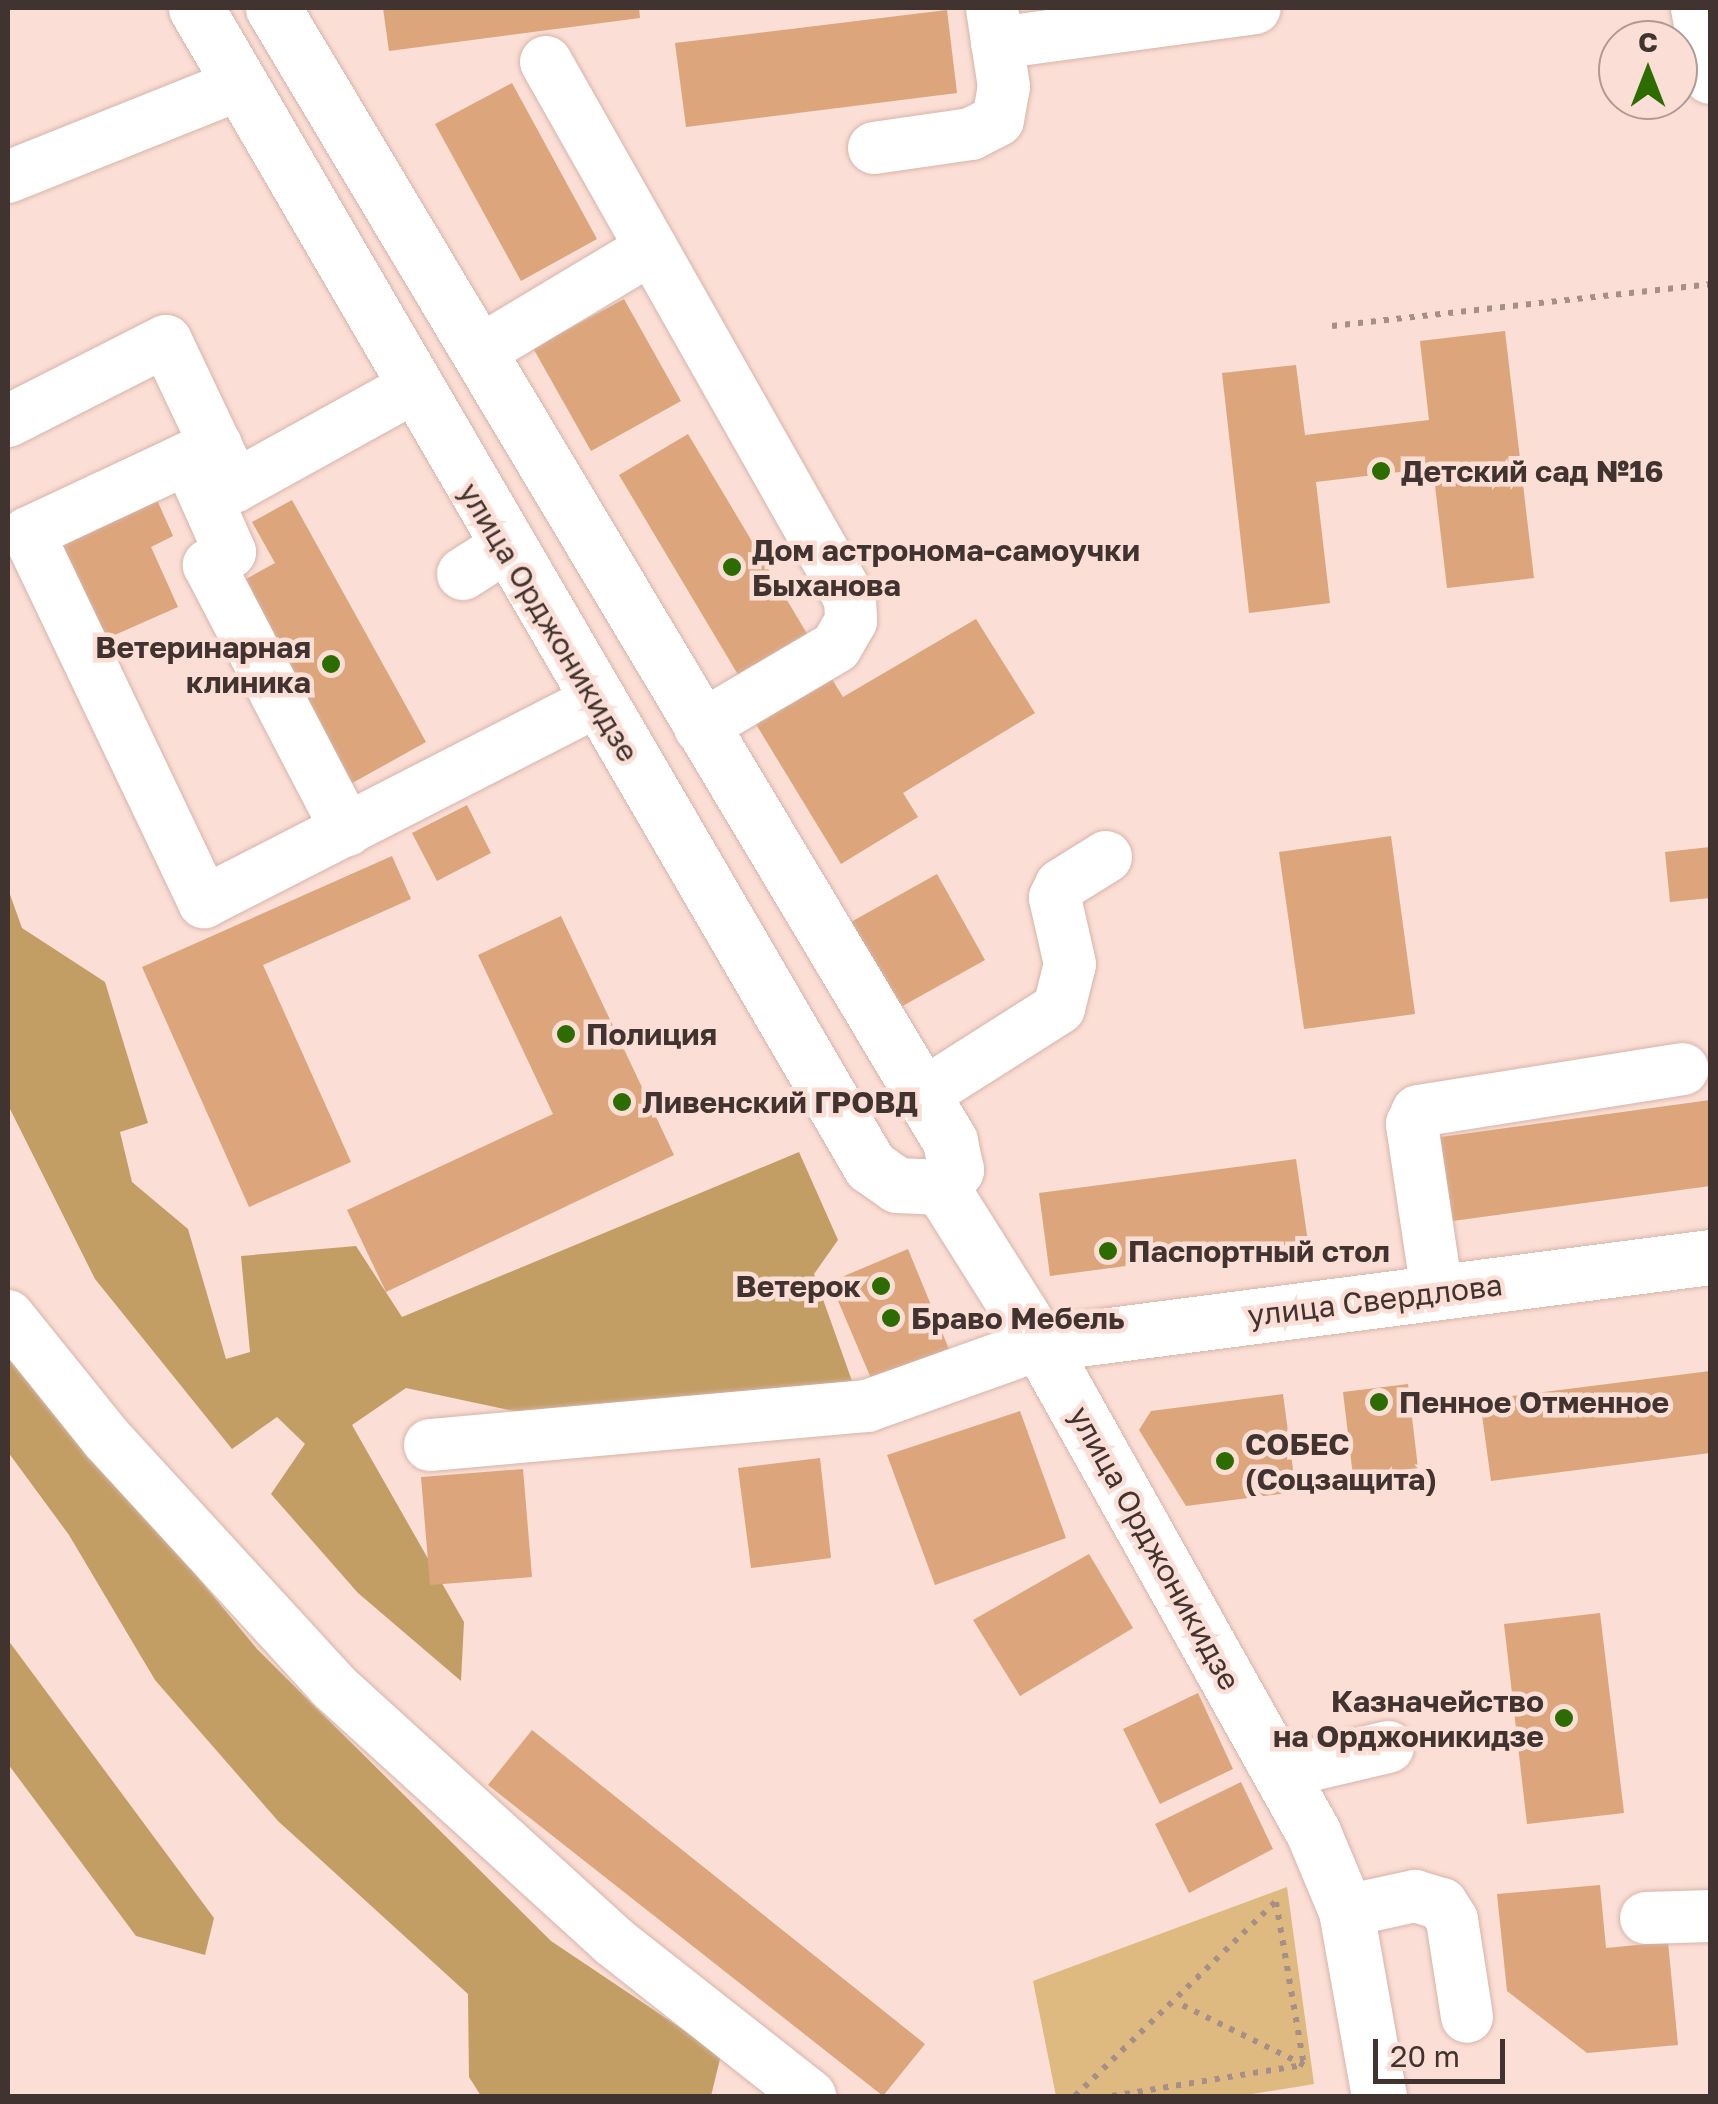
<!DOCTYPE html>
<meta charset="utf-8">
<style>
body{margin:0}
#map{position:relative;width:1718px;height:2104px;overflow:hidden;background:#fbded5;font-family:"Golos Text",sans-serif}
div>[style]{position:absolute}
.green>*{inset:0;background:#deba80}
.forest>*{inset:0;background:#c29e65}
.building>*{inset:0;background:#dca57b}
.path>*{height:6px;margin-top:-3px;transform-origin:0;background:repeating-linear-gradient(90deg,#a68f89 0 5px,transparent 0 13px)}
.roads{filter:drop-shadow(0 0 2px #d7b4a9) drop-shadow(0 0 2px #d7b4a9)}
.minor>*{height:52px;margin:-26px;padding:0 26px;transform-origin:26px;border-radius:26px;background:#fff}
.major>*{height:55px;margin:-27.5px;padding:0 27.5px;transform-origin:27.5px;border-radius:27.5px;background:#fff}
.dots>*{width:28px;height:28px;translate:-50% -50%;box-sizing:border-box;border:5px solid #fbded5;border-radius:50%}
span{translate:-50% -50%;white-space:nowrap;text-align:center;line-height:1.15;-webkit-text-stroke:9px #fbded5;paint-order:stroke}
.poi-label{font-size:30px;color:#41332f;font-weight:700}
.left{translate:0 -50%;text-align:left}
.right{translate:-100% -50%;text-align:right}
.street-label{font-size:30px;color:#41332f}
.frame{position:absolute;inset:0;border:10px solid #41332f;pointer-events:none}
.north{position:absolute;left:1598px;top:20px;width:100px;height:100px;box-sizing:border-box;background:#fbded5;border:2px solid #b19a93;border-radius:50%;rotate:0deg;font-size:28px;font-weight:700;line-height:40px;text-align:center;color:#41332f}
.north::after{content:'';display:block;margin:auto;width:35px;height:45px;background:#2c6c00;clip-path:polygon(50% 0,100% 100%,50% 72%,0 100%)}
.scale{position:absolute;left:1373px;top:2039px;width:132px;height:45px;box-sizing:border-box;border:5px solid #41332f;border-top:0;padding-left:12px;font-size:30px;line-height:35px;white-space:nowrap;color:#41332f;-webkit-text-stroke:8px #fbded5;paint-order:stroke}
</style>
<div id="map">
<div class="green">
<i style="clip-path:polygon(1287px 1887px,1314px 2084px,1240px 2096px,1056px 2096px,1033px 1981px)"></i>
</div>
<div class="forest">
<i style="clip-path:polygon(8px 889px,22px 928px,105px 982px,148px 1123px,120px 1132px,132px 1182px,188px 1229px,226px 1359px,250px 1352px,241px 1256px,356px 1246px,402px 1317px,799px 1152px,838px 1240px,814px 1274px,852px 1381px,523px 1413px,406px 1388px,352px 1425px,464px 1622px,461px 1681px,358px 1593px,271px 1494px,305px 1444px,277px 1417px,232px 1449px,95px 1279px,8px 1105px)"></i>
<i style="clip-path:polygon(8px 1347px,257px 1649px,551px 1941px,721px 2055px,711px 2096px,481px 2096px,469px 2077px,468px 1994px,278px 1821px,155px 1680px,69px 1535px,8px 1452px)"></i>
<i style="clip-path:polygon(8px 1640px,214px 1918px,205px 1955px,136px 1936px,8px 1764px)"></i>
</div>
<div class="building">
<i style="clip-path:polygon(383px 8px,639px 8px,640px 18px,389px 51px)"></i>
<i style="clip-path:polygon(947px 10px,957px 93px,686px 127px,675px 43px)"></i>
<i style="clip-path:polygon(512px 83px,597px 239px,521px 281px,435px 124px)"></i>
<i style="clip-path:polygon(624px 299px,681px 401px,591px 451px,533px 348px)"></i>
<i style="clip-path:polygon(1505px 331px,1534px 578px,1447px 588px,1433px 468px,1316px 482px,1330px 603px,1249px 613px,1222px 373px,1296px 365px,1305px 435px,1429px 420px,1420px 341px)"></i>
<i style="clip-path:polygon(688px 434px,809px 637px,740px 678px,619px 475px)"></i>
<i style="clip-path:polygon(154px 493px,173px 536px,151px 547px,178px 607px,92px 645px,46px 541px)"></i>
<i style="clip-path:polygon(292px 500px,426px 742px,347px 786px,235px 585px,275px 563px,252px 522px)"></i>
<i style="clip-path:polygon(976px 619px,1035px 713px,903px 793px,918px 817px,841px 864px,754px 721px,830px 676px,843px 697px)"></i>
<i style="clip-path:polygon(467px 805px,491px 853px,437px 881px,412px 833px)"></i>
<i style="clip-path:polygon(1391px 836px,1415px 1014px,1304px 1029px,1279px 852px)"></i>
<i style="clip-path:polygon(1710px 847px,1710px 898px,1670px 902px,1665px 852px)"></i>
<i style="clip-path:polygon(392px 856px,411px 899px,263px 965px,351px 1162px,249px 1207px,142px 967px)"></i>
<i style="clip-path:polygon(937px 874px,985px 960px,899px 1008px,851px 922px)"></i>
<i style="clip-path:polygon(561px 916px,674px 1155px,386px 1292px,347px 1210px,553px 1114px,478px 955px)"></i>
<i style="clip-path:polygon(1710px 1100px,1710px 1186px,1438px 1223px,1426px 1139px)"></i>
<i style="clip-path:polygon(1296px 1159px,1308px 1242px,1050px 1276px,1039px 1193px)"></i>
<i style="clip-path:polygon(908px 1249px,951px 1354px,873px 1383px,830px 1282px)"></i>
<i style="clip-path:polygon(1710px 1371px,1710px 1453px,1491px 1481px,1480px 1400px)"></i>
<i style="clip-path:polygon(1408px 1384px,1418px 1468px,1353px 1476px,1343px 1392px)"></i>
<i style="clip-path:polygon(1283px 1394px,1296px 1492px,1186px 1506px,1139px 1430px,1151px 1411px)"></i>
<i style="clip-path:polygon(1020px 1411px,1066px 1538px,935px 1585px,887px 1455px)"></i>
<i style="clip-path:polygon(820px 1458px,831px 1558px,751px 1568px,738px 1468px)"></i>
<i style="clip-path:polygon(523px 1469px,532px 1577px,430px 1585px,421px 1477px)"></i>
<i style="clip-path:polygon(1089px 1554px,1133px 1628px,1020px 1696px,973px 1620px)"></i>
<i style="clip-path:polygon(1600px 1613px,1624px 1813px,1527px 1824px,1504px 1624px)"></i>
<i style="clip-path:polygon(1198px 1693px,1233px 1769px,1160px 1804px,1123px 1729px)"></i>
<i style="clip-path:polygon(532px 1730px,925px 2044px,883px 2096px,488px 1785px)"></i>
<i style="clip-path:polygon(1241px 1782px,1273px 1849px,1189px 1893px,1155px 1824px)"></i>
<i style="clip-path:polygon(1600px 1885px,1606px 1948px,1668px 1942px,1678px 2045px,1587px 2053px,1507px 1991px,1497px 1894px)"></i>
</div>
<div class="path">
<i style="left:1332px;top:326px;width:380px;rotate:-6.3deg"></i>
<i style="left:1276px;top:1902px;width:165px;rotate:80.3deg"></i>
<i style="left:1075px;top:2096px;width:280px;rotate:-44.1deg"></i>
<i style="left:1112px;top:2096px;width:194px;rotate:-9.2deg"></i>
<i style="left:1304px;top:2065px;width:143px;rotate:-153.8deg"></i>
</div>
<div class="roads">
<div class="minor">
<i style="left:1697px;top:8px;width:71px;rotate:79.5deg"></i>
<i style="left:997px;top:43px;width:260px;rotate:-7.7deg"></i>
<i style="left:546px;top:62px;width:617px;rotate:60.49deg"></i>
<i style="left:850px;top:599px;width:22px;rotate:87deg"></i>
<i style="left:851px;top:621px;width:30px;rotate:120deg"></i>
<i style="left:836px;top:647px;width:158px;rotate:149.5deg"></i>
<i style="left:874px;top:148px;width:98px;rotate:-8.2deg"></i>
<i style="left:971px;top:134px;width:30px;rotate:-27deg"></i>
<i style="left:998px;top:120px;width:34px;rotate:-80deg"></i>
<i style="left:1004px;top:87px;width:79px;rotate:-98.7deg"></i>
<i style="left:8px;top:177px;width:251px;rotate:-21.8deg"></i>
<i style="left:480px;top:351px;width:200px;rotate:-30.9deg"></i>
<i style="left:8px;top:421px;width:177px;rotate:-26.9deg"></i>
<i style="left:166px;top:341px;width:161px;rotate:64.6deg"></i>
<i style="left:235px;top:486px;width:201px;rotate:-28.9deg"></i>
<i style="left:216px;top:445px;width:208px;rotate:154.9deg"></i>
<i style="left:28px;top:533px;width:409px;rotate:64.5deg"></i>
<i style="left:204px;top:902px;width:441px;rotate:-27.1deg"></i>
<i style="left:188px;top:458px;width:103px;rotate:65.9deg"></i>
<i style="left:230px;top:552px;width:25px;rotate:148deg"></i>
<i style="left:209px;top:565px;width:299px;rotate:62.5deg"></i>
<i style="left:463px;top:574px;width:50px;rotate:-32.7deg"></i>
<i style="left:919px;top:1097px;width:166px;rotate:-32.4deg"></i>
<i style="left:1059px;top:1008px;width:45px;rotate:-76deg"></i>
<i style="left:1070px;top:964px;width:68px;rotate:-102.8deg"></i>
<i style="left:1055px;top:898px;width:14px;rotate:-65deg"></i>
<i style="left:1061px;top:885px;width:53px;rotate:-31.9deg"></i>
<i style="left:1437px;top:1292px;width:170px;rotate:-98.5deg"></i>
<i style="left:1412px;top:1124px;width:14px;rotate:-65deg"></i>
<i style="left:1418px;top:1111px;width:268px;rotate:-9deg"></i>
<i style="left:8px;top:1316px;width:158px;rotate:51.2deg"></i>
<i style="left:107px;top:1439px;width:335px;rotate:47.5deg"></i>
<i style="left:333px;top:1686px;width:379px;rotate:42.3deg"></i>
<i style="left:613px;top:1941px;width:251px;rotate:38.2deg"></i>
<i style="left:430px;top:1445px;width:439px;rotate:-5.1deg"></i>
<i style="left:867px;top:1406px;width:184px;rotate:-19.7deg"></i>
<i style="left:1282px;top:1772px;width:109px;rotate:-13.3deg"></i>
<i style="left:1346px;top:1911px;width:71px;rotate:-12.3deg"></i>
<i style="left:1415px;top:1896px;width:28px;rotate:17deg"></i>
<i style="left:1442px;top:1904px;width:19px;rotate:58deg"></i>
<i style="left:1452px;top:1920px;width:98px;rotate:81.2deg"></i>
<i style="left:1646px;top:1918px;width:64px;rotate:-1.8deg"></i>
</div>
<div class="major">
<i style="left:196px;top:8px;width:1340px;rotate:59.8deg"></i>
<i style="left:870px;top:1166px;width:33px;rotate:35deg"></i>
<i style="left:897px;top:1185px;width:44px;rotate:2.6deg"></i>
<i style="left:941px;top:1187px;width:23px;rotate:-49deg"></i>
<i style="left:956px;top:1170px;width:30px;rotate:-102deg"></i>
<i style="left:950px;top:1141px;width:1320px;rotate:-120.86deg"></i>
<i style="left:941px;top:1187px;width:186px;rotate:57.8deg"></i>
<i style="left:1040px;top:1344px;width:559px;rotate:60.78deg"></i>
<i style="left:1313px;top:1832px;width:86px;rotate:67.3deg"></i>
<i style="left:1346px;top:1911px;width:188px;rotate:79.9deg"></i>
<i style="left:1040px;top:1344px;width:676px;rotate:-7.4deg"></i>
</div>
</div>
<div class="dots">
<i style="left:1381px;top:471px;background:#2c6c00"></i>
<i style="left:732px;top:567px;background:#2c6c00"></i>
<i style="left:331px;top:664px;background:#2c6c00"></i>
<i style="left:566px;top:1034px;background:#2c6c00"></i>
<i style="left:622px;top:1102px;background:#2c6c00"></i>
<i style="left:1108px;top:1251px;background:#2c6c00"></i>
<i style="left:881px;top:1286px;background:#2c6c00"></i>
<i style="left:891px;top:1318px;background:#2c6c00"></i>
<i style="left:1379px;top:1402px;background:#2c6c00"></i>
<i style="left:1225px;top:1461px;background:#2c6c00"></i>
<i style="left:1564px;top:1718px;background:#2c6c00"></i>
</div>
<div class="poi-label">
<span class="left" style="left:1401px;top:471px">Детский сад №16</span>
<span class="left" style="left:752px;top:567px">Дом астронома-самоучки<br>Быханова</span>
<span class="right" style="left:311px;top:664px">Ветеринарная<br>клиника</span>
<span class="left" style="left:586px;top:1034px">Полиция</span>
<span class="left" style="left:642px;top:1102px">Ливенский ГРОВД</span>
<span class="left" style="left:1128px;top:1251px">Паспортный стол</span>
<span class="right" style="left:861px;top:1286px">Ветерок</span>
<span class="left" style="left:911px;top:1318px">Браво Мебель</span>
<span class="left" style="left:1399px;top:1402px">Пенное Отменное</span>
<span class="left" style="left:1245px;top:1461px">СОБЕС<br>(Соцзащита)</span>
<span class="right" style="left:1544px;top:1718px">Казначейство<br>на Орджоникидзе</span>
</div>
<div class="street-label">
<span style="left:549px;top:622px;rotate:59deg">улица Орджоникидзе</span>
<span style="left:1375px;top:1300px;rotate:-7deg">улица Свердлова</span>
<span style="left:1155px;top:1548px;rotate:61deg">улица Орджоникидзе</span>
</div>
<div class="frame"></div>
<div class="north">С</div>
<div class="scale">20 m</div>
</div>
